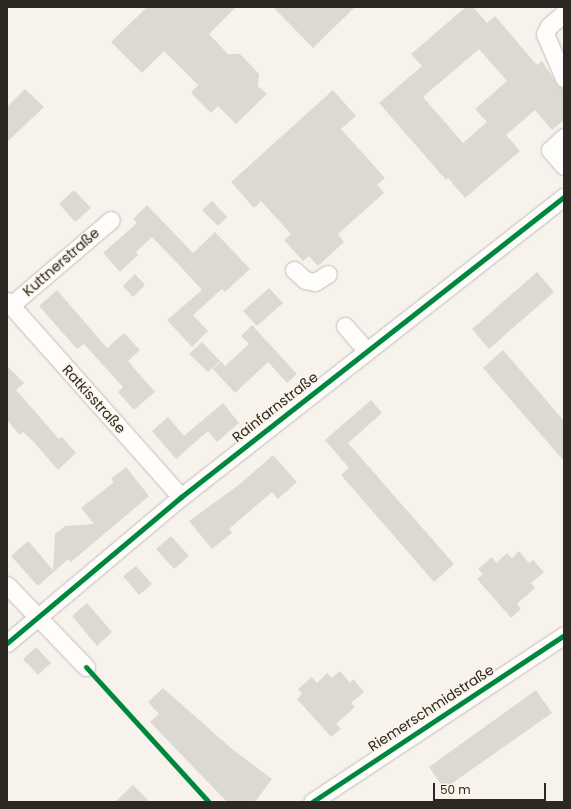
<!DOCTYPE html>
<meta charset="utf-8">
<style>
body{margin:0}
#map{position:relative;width:571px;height:809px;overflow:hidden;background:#f7f3ec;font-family:Poppins,sans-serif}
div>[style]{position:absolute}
.building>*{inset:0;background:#dcd9d3}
.roads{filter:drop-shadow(0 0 1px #c0bdb8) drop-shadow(0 0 1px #c0bdb8)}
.minor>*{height:17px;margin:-8.5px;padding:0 8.5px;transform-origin:8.5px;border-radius:8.5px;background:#fefdfc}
.cycleway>*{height:5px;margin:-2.5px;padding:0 2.5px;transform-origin:2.5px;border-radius:2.5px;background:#00873e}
span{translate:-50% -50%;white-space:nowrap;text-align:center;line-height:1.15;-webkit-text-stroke:3px #fcf4e7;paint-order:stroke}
.street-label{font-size:14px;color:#2c2924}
.frame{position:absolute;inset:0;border:8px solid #2c2924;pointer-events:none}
.scale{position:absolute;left:433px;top:783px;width:113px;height:18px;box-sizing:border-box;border:2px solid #2c2924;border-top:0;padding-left:5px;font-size:12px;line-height:14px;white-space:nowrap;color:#2c2924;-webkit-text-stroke:3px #fcf4e7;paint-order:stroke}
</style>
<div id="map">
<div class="building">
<i style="clip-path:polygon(147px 7px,236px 7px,209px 34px,228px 54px,240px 54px,259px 74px,258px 86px,267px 94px,236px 124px,218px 106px,211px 113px,191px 93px,198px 85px,164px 51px,142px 73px,111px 42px)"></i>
<i style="clip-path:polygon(273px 7px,355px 7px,313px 48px)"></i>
<i style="clip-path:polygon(evenodd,466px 7px,473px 7px,487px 23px,495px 16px,537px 65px,542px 61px,558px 86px,564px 88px,564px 120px,552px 130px,535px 110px,506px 135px,520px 151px,465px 198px,448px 178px,446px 180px,379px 103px,422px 66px,411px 54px,466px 7px,479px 49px,507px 81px,475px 109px,487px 122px,463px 143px,423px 97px,479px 49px)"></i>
<i style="clip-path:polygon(25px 89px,44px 107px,7px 142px,7px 107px)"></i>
<i style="clip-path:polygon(333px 90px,356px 116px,341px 129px,385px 178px,377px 185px,384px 193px,338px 234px,344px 242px,318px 266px,309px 256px,303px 261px,284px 240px,291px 234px,261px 201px,254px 208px,231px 182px)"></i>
<i style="clip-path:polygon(74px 190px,91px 208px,75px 222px,59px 204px)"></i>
<i style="clip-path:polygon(212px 201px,227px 217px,218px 226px,202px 210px)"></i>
<i style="clip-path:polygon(147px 205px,193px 253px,215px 232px,250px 269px,225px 292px,222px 289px,193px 315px,208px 331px,192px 347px,167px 320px,202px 290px,178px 264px,152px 237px,136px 252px,138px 255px,120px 272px,103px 253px,137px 223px,133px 219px)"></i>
<i style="clip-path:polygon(537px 272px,554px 292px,489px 349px,472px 329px)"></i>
<i style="clip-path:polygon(135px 274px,145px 285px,133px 297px,123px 286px)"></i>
<i style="clip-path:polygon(269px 288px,283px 303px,257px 326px,243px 311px)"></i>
<i style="clip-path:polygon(57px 290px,107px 348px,124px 333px,140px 350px,128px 361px,155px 392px,134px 410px,118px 392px,123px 387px,84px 344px,77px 349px,39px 306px)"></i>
<i style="clip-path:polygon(252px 325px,297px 374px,287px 383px,268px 362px,235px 393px,213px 369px,221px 361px,225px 366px,249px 344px,241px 336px)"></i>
<i style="clip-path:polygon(202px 342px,220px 361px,208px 372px,189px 354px)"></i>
<i style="clip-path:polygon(503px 350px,564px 421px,564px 461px,483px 368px)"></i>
<i style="clip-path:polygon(7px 366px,24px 383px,16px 390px,59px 439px,62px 437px,76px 453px,58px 470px,32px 440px,23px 432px,20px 435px,7px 420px)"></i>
<i style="clip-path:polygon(371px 400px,382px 413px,348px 443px,454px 564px,434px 582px,341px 475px,349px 468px,325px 440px)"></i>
<i style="clip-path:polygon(223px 403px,239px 423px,217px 442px,208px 431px,176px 459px,152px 431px,168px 417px,184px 436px)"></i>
<i style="clip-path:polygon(273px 455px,297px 482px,278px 499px,272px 492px,229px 529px,232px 533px,212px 549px,189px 521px,240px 484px)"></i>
<i style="clip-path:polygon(126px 467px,149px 496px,71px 562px,68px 559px,38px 586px,11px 556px,28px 541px,53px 570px,55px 534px,65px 526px,94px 524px,81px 508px,114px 482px,111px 479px)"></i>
<i style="clip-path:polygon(171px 536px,189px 556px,174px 569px,156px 549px)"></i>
<i style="clip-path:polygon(519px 551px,529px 563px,533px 560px,544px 572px,531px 583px,535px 588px,517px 604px,521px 609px,511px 618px,477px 579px,483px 574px,478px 569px,492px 557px,496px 563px,507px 553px,512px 558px)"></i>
<i style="clip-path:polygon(136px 566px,152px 584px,139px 595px,123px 576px)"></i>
<i style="clip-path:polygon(87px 603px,112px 632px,97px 646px,72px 616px)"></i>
<i style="clip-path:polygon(36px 647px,51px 663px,38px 675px,23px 659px)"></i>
<i style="clip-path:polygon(340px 671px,350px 683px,353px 679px,364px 692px,351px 703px,355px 707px,336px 724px,341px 729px,331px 737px,297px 699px,302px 694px,298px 689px,312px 677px,317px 683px,327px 673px,332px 678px)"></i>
<i style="clip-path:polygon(163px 688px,232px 749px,272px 779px,255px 802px,227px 802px,150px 722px,159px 714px,148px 702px)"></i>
<i style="clip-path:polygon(536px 690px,552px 713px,444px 789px,429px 767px)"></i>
<i style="clip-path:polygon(133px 785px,150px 802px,115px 802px)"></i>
</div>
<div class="roads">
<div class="minor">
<i style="left:564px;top:13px;width:20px;rotate:139deg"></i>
<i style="left:549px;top:26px;width:9px;rotate:117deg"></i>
<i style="left:545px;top:34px;width:48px;rotate:66.6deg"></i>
<i style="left:564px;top:137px;width:19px;rotate:137deg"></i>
<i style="left:550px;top:150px;width:21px;rotate:49deg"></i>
<i style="left:294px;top:270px;width:15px;rotate:42deg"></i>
<i style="left:305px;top:280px;width:10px;rotate:11deg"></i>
<i style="left:315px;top:282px;width:15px;rotate:-32deg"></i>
<i style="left:7px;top:301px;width:262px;rotate:48.4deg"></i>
<i style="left:11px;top:305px;width:131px;rotate:-40.4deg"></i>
<i style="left:345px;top:326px;width:33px;rotate:49deg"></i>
<i style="left:7px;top:585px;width:114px;rotate:46.1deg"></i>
<i style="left:7px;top:643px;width:227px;rotate:-40deg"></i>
<i style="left:181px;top:497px;width:487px;rotate:-38.1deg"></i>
<i style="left:312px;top:802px;width:302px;rotate:-33.5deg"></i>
</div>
</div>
<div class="cycleway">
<i style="left:7px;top:643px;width:227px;rotate:-40deg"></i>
<i style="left:181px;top:497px;width:487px;rotate:-38.1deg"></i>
<i style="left:86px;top:667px;width:183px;rotate:47.7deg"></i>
<i style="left:312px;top:802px;width:302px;rotate:-33.5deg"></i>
</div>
<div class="street-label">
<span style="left:61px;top:262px;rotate:-41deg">Kuttnerstraße</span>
<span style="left:94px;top:399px;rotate:48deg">Ratkisstraße</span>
<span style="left:275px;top:407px;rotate:-38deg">Rainfarnstraße</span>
<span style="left:431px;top:708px;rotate:-33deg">Riemerschmidstraße</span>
</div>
<div class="frame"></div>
<div class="scale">50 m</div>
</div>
